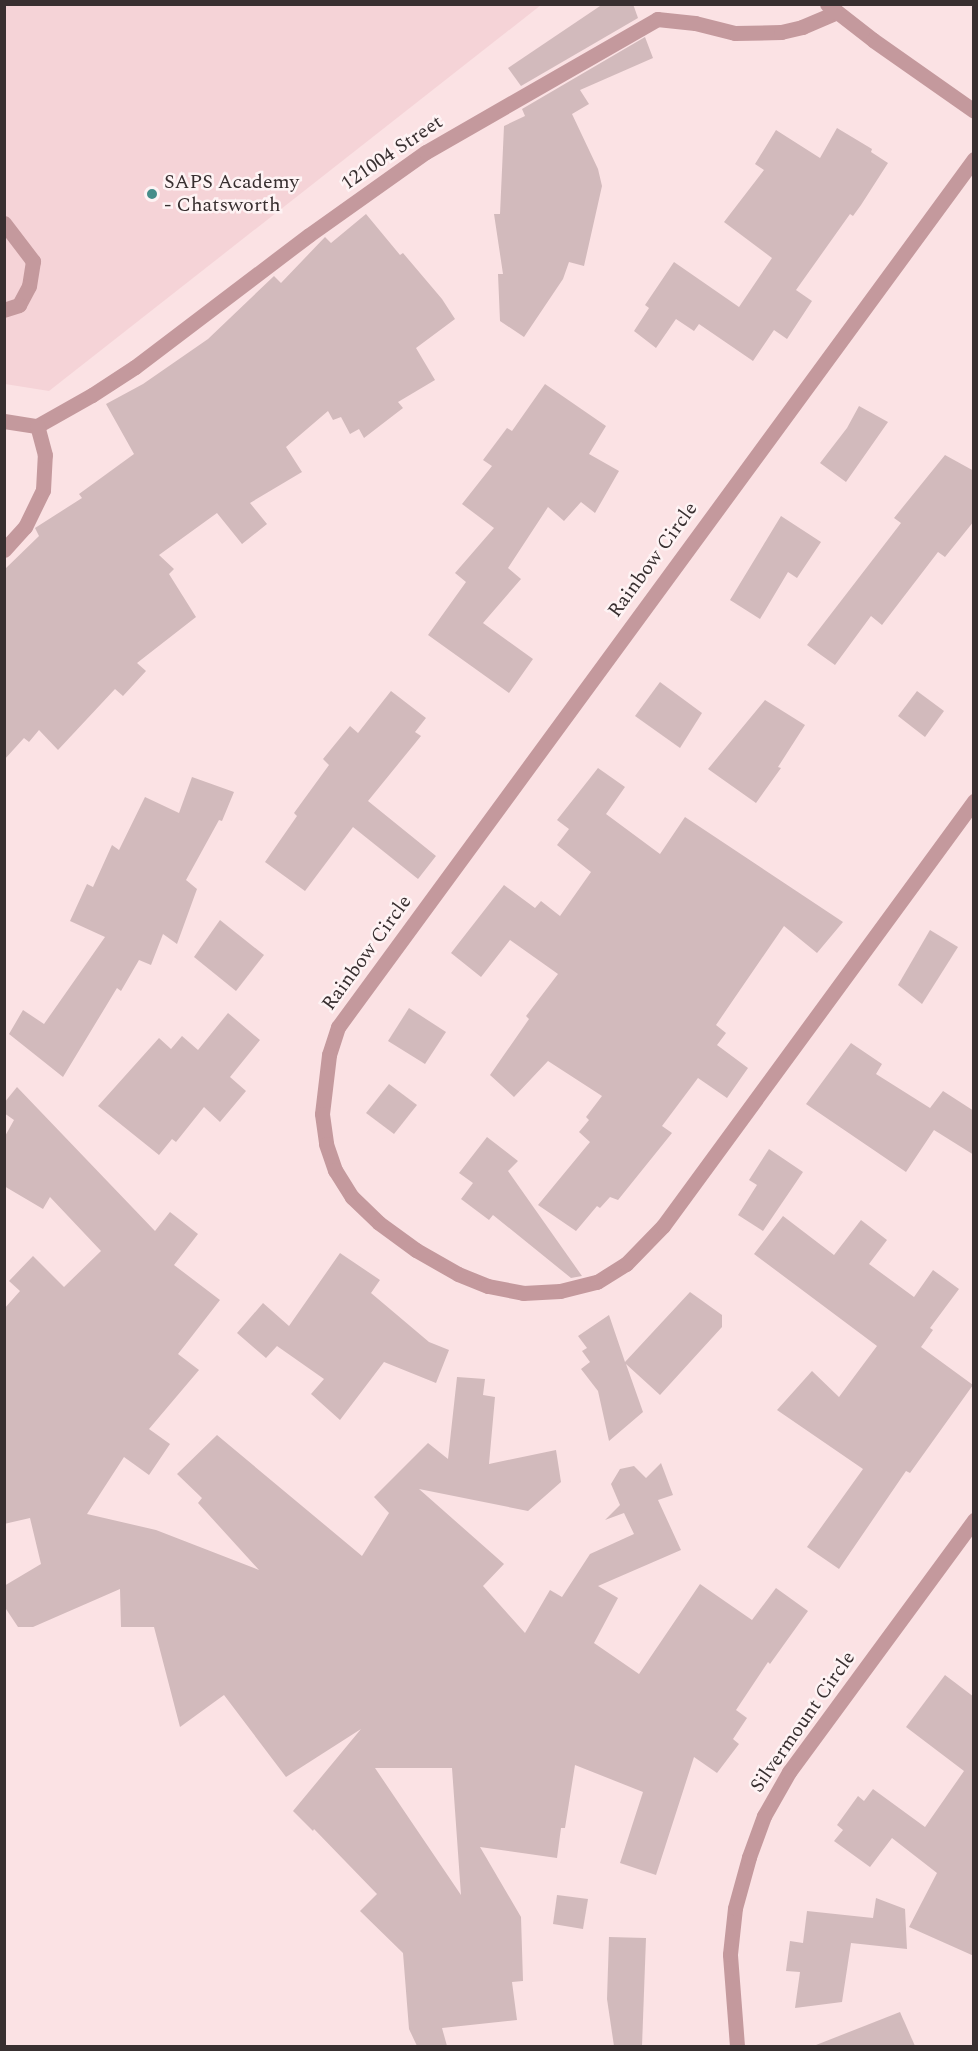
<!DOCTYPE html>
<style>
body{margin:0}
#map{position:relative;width:978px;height:2051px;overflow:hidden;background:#fbe2e4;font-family:Spectral,serif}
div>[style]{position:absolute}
.built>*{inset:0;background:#f5d3d7}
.building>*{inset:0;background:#d2babc}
.service>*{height:15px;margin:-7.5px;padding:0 7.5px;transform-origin:7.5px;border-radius:7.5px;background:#c4999d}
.minor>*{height:15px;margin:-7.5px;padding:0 7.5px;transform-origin:7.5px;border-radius:7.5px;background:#c4999d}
.tertiary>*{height:15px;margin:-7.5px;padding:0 7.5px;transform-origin:7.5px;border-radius:7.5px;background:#c4999d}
.dots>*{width:16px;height:16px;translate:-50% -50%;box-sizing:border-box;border:3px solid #fef3f4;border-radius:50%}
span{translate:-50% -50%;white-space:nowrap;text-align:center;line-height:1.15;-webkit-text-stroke:5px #fef3f4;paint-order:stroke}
.street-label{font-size:20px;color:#382f30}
.poi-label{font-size:20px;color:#382f30}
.left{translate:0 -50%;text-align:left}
.frame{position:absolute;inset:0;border:6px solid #382f30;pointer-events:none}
</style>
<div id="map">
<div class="built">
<i style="clip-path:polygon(4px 5px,541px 5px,49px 391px,5px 384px)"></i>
</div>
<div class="building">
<i style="clip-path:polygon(603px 4px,633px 4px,638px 18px,521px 86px,508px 68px)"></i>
<i style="clip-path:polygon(645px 37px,653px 58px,580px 90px,589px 104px,572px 114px,598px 169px,602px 186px,584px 266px,569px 262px,563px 279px,524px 337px,500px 321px,498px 274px,503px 274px,494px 214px,500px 214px,504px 126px,525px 116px,522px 109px)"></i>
<i style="clip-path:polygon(837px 128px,872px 149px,871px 152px,888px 163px,861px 205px,853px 216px,850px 214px,796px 290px,812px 301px,787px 339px,774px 330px,753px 361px,699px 324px,694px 331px,676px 319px,656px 348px,634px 331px,649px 308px,645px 305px,674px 262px,739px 307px,772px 258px,724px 222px,764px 170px,755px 164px,776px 130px,820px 158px)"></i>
<i style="clip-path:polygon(366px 214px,400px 255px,403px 253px,442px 299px,455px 319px,416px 348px,435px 380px,398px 402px,403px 408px,364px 438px,359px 429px,350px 434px,341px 417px,333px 420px,328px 411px,286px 447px,302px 472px,250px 503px,267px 524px,242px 544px,217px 513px,159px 555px,174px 569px,169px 574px,196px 617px,137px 663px,146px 671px,123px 696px,115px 689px,58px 750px,39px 730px,29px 742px,24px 738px,4px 760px,4px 570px,39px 536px,35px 528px,82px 498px,79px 494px,134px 454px,106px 404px,143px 384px,208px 339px,274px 276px,281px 283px,325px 237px,331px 243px)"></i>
<i style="clip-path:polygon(545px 384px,606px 426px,589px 454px,619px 471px,595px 513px,581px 502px,564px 521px,548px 507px,508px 568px,521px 579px,483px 623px,533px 659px,509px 693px,428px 635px,466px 582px,455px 573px,494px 528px,462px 504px,492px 466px,483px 460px,507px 428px,512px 431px)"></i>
<i style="clip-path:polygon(859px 406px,888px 422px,846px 482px,820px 463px,847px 428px)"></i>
<i style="clip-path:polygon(945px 455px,974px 471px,974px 521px,945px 557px,938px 552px,882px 625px,871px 616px,835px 665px,807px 645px,901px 523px,894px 518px)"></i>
<i style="clip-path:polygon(781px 516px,821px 542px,797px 578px,788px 572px,760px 619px,730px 600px)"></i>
<i style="clip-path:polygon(660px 682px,702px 713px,680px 748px,635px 716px)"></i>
<i style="clip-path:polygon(391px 691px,426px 718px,415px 732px,421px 736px,368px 801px,436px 856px,418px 879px,353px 827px,305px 891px,265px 862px,297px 816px,294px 813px,329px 765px,323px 759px,350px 726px,358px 733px)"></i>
<i style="clip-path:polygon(917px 691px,944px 711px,925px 737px,898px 716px)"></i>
<i style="clip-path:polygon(765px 700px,805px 725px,778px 767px,781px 768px,756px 803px,708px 769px)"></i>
<i style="clip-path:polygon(598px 768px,625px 787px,606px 814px,660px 854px,685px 817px,843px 922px,817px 953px,784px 926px,716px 1025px,726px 1033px,717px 1045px,748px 1068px,727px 1098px,698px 1078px,662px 1126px,672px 1133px,618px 1200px,610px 1197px,600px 1208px,597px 1206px,576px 1231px,538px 1205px,590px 1142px,579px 1132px,589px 1120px,586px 1117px,602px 1096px,548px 1061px,514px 1097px,490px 1075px,529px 1019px,526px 1016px,558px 974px,510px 940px,481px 977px,451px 953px,504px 885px,535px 908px,541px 901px,560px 916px,591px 872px,557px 845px,569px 829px,557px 820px)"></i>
<i style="clip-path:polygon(192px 777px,234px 792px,222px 821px,219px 820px,186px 880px,197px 889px,177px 944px,163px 934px,151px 965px,139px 960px,121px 991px,117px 988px,63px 1077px,9px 1034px,23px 1010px,44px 1024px,105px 937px,70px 921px,87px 884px,93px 887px,112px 845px,119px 850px,145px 797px,179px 813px)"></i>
<i style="clip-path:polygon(220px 920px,264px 955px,236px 991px,194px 957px)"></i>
<i style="clip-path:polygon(930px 930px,958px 947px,922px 1004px,898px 985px)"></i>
<i style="clip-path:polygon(409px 1008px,446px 1032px,425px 1064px,388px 1041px)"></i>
<i style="clip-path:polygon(228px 1013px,260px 1040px,230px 1077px,246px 1091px,220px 1122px,204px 1107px,176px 1142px,172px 1139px,159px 1155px,98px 1106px,159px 1038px,171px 1049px,182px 1036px,198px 1050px)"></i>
<i style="clip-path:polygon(851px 1043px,882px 1064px,876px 1074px,930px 1108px,943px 1091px,974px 1111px,974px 1155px,934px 1130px,906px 1172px,806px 1104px)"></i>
<i style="clip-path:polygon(389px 1084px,417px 1105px,394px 1134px,366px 1113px)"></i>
<i style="clip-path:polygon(evenodd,17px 1087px,155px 1231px,170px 1212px,198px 1234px,174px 1265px,220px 1300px,178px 1354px,199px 1370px,149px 1429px,170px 1444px,149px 1475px,124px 1457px,87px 1514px,156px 1530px,259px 1570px,198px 1503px,202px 1498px,177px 1474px,217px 1435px,362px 1556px,389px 1513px,374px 1497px,428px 1443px,448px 1459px,457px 1377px,485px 1379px,483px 1395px,495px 1397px,489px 1464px,556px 1450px,561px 1482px,528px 1511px,419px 1489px,504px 1564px,483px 1586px,525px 1633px,550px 1590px,562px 1597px,590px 1554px,634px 1534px,624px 1513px,605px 1520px,620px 1505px,611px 1484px,620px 1469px,634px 1466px,646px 1478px,661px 1463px,673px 1495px,658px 1500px,681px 1550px,598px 1586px,618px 1598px,594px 1643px,639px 1674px,700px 1584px,752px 1620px,776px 1588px,808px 1611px,770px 1664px,768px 1662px,736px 1710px,747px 1718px,733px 1739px,739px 1744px,717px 1773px,694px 1757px,656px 1875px,620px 1863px,643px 1792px,575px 1765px,565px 1828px,561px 1828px,557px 1858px,480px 1847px,521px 1917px,523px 1981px,512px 1982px,517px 2020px,442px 2028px,447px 2046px,417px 2046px,409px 2029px,403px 1953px,360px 1911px,377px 1894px,314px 1829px,313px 1831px,293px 1811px,361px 1729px,286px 1777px,224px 1695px,180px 1727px,154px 1627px,121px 1627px,120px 1589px,33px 1627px,18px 1627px,4px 1606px,4px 1586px,41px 1564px,30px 1518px,4px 1524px,4px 1309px,20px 1291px,9px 1281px,33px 1256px,64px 1287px,101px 1251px,50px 1197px,43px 1209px,4px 1186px,4px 1138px,14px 1120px,4px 1113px,4px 1103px,17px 1087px,375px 1768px,452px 1768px,461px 1895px,375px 1768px)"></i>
<i style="clip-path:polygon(487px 1137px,518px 1161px,508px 1171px,582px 1276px,571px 1278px,493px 1215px,489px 1220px,461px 1199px,473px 1183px,459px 1173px)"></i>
<i style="clip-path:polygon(769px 1149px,803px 1172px,763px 1231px,738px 1215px,757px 1185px,749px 1180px)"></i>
<i style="clip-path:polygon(783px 1216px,834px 1255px,861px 1220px,887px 1240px,869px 1264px,914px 1297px,933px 1270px,959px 1289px,930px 1328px,933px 1330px,921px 1347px,973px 1385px,910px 1473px,906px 1471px,839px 1569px,807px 1547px,863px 1469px,777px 1410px,812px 1371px,839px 1397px,877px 1346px,754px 1254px)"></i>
<i style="clip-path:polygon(340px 1253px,380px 1280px,371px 1293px,429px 1342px,449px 1350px,436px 1383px,384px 1362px,340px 1420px,311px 1394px,324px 1379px,277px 1346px,266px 1358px,237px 1333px,263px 1303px,289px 1326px)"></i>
<i style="clip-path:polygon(690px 1292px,722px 1315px,722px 1327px,660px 1395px,626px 1364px,643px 1412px,609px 1441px,598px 1391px,581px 1369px,590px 1362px,582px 1351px,587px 1348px,578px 1336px,609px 1315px,625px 1362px)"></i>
<i style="clip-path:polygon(945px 1675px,974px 1697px,974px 1956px,909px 1927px,937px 1873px,892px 1838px,870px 1867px,834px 1841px,843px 1830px,837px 1825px,858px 1796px,864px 1801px,873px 1789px,925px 1827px,964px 1771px,906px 1727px)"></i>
<i style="clip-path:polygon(557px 1895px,588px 1899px,583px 1929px,553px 1924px)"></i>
<i style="clip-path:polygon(876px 1898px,905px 1909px,907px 1949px,851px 1943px,842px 2002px,795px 2008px,800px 1972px,786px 1971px,790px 1941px,803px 1943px,807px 1911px,873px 1918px)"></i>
<i style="clip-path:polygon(609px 1937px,646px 1938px,642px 2046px,614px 2046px,607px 1999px)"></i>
<i style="clip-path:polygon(900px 2012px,915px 2046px,816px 2046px,816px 2045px)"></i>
</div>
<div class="service">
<i style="left:4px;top:223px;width:48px;rotate:52.7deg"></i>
<i style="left:33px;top:261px;width:25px;rotate:99deg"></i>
<i style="left:29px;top:286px;width:21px;rotate:118deg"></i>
<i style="left:19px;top:305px;width:16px;rotate:162deg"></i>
</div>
<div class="minor">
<i style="left:974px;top:159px;width:1076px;rotate:126.23deg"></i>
<i style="left:338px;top:1027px;width:29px;rotate:108deg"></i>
<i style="left:329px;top:1055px;width:59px;rotate:96.8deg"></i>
<i style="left:322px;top:1114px;width:30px;rotate:82deg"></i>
<i style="left:326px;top:1144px;width:28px;rotate:71deg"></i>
<i style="left:335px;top:1170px;width:32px;rotate:58deg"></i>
<i style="left:352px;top:1197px;width:37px;rotate:44deg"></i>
<i style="left:379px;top:1223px;width:46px;rotate:36.1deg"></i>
<i style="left:416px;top:1250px;width:48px;rotate:29.7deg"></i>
<i style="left:458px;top:1274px;width:32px;rotate:22deg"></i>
<i style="left:488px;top:1286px;width:36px;rotate:11deg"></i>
<i style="left:523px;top:1293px;width:37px;rotate:-3deg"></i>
<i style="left:560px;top:1291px;width:38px;rotate:-14deg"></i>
<i style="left:597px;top:1282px;width:34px;rotate:-32deg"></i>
<i style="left:626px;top:1264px;width:53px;rotate:-45.8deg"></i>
<i style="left:663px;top:1226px;width:527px;rotate:-53.8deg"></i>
<i style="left:4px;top:421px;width:33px;rotate:9deg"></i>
<i style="left:37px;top:426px;width:63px;rotate:-29.4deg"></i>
<i style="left:92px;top:395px;width:51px;rotate:-33.1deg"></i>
<i style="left:135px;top:367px;width:218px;rotate:-37.2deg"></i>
<i style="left:309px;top:235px;width:143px;rotate:-35.4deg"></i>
<i style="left:426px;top:152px;width:267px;rotate:-29.9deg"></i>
<i style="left:657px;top:19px;width:38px;rotate:6deg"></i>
<i style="left:695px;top:23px;width:41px;rotate:14deg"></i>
<i style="left:735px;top:33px;width:46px;rotate:-1.2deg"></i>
<i style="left:781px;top:32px;width:22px;rotate:-13deg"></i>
<i style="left:802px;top:27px;width:38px;rotate:-23deg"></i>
<i style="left:4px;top:550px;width:31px;rotate:-48deg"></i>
<i style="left:25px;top:527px;width:41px;rotate:-64.1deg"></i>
<i style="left:43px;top:490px;width:35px;rotate:-87deg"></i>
<i style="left:45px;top:455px;width:30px;rotate:-105deg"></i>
<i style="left:737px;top:2046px;width:92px;rotate:-94.4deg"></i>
<i style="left:730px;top:1954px;width:46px;rotate:-83.8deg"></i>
<i style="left:735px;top:1908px;width:53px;rotate:-74.6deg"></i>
<i style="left:749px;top:1857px;width:44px;rotate:-69.9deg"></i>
<i style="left:764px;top:1816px;width:51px;rotate:-60.4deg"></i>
<i style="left:789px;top:1772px;width:313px;rotate:-53.7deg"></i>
</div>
<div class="tertiary">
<i style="left:827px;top:4px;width:58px;rotate:38deg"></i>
<i style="left:873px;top:40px;width:123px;rotate:35.1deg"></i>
</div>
<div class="dots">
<i style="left:152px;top:194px;background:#468d8a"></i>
</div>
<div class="street-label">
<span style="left:392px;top:153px;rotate:-34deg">121004 Street</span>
<span style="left:653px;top:560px;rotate:-54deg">Rainbow Circle</span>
<span style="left:367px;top:953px;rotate:-54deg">Rainbow Circle</span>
<span style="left:803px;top:1722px;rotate:-55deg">Silvermount Circle</span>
</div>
<div class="poi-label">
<span class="left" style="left:164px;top:194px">SAPS Academy<br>- Chatsworth</span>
</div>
<div class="frame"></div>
</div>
